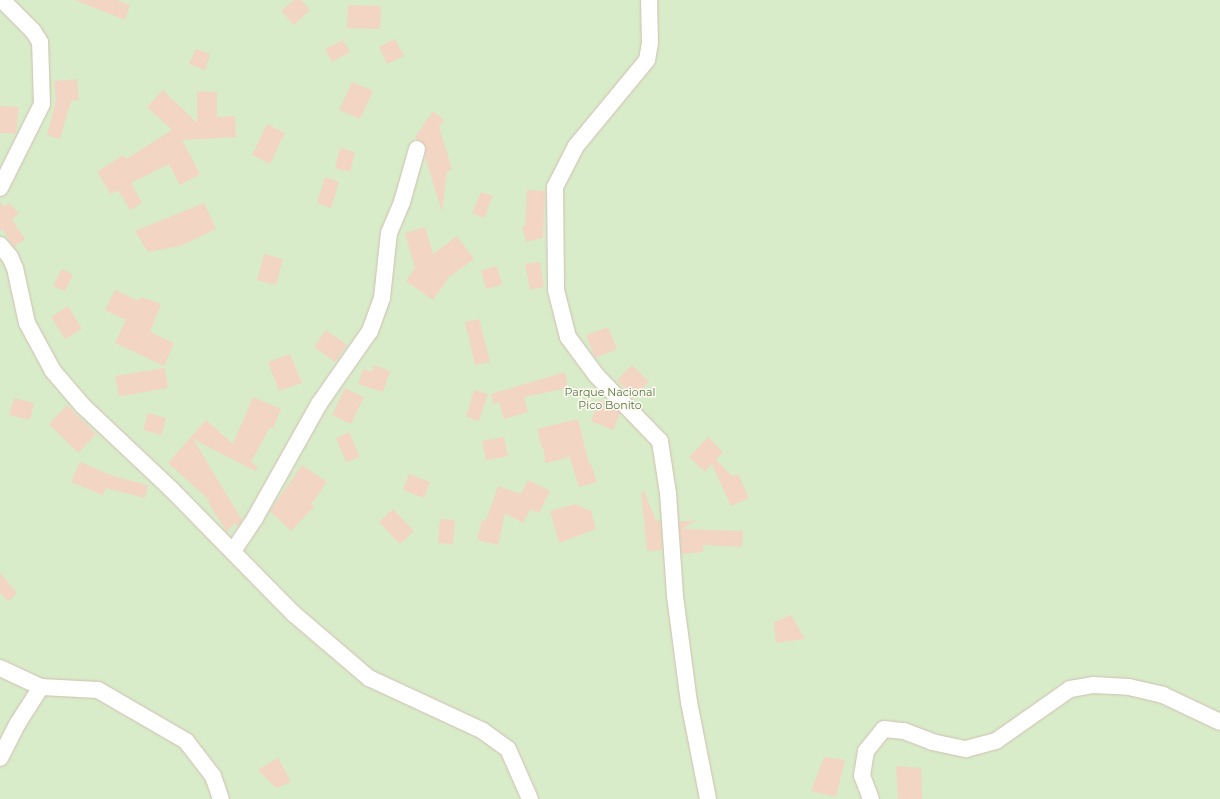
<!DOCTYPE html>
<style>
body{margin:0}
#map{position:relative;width:1220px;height:799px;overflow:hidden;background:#fdf6ec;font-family:Montserrat,sans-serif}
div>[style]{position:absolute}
.green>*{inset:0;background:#d8ecc9}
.building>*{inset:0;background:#f3d5c3}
.roads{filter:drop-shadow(0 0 1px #d1beb0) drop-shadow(0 0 1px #d1beb0)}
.street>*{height:16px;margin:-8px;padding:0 8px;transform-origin:8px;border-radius:8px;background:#fff}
span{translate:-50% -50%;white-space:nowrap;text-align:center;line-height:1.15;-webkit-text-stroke:3px #fffaf3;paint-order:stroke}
.park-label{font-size:11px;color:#537a41}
</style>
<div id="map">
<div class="green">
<i style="clip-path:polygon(0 0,1220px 0,1220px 799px,0 799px)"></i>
</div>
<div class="building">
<i style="clip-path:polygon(75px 0,116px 0,130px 5px,125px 20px)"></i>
<i style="clip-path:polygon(294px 0,301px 0,310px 10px,294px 25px,281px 11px)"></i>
<i style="clip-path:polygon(348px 5px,381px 6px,380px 29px,347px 28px)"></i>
<i style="clip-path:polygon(395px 39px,404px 56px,387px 64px,379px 47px)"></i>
<i style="clip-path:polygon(343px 40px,350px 52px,332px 62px,325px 49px)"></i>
<i style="clip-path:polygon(196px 49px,210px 54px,205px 70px,189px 64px)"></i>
<i style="clip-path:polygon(77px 79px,79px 100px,71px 101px,60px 139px,47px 135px,56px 100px,54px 81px)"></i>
<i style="clip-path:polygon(352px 82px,373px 91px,360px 119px,339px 110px)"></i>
<i style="clip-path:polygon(163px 90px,197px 123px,197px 91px,217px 92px,217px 117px,235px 116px,236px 137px,182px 140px,200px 174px,180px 185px,169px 164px,131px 183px,142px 203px,130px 210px,118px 190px,111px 194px,97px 172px,123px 155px,126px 159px,172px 130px,147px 107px)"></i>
<i style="clip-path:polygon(0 106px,19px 107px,16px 134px,0 133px)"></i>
<i style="clip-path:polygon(433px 111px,444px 120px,439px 127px,452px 169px,447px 171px,442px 212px,425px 157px,426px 146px,415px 137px)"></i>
<i style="clip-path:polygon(267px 124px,285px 133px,270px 164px,252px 155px)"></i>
<i style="clip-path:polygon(340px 148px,355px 152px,350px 172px,335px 168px)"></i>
<i style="clip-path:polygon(325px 177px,339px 182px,331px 208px,317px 203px)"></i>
<i style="clip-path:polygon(527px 190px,545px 191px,543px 238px,526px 242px,522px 226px,525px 226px)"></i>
<i style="clip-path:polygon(481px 192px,493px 196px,484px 218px,472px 213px)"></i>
<i style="clip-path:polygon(0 202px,4px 207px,9px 203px,19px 213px,12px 220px,25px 239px,14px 247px,2px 229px,0 231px)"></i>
<i style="clip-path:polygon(204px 203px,216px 229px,180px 246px,148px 252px,135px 231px)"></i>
<i style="clip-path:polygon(425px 227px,433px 254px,457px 236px,474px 259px,449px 277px,433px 300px,406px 281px,415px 268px,405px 233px)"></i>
<i style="clip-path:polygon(264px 254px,283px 259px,276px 285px,257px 280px)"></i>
<i style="clip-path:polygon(540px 262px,544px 287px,530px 290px,525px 264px)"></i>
<i style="clip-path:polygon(497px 266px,502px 285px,486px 289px,481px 270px)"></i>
<i style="clip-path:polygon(62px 269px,73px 275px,65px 291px,53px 286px)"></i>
<i style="clip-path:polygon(115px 290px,139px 301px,141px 297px,161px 304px,150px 332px,174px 343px,164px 366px,115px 343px,126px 320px,105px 310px)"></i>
<i style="clip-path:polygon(68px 306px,82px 329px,65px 339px,51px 317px)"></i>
<i style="clip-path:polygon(479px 319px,490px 362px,475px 365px,465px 322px)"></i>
<i style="clip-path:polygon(608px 327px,617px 349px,595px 358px,586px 335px)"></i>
<i style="clip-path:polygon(326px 330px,347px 345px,335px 362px,314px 347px)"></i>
<i style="clip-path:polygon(290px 354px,302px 383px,279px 391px,268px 362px)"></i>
<i style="clip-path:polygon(373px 365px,390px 371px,383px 392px,358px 384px,363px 369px,372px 372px)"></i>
<i style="clip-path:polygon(632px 365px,649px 382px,634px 397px,617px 380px)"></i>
<i style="clip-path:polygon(165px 368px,168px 388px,119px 396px,115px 376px)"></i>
<i style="clip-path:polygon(565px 372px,568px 388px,524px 397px,528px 412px,504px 419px,499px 402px,493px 404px,491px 394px)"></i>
<i style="clip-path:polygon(345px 388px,364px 397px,351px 424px,332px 415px)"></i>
<i style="clip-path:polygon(474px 390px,488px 394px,479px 421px,466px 417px)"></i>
<i style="clip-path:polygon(253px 397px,281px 409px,273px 429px,270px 427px,251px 462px,258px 468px,255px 471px,193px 439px,242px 520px,238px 526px,234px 523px,227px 532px,207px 501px,211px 502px,168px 463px,206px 420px,233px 444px)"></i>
<i style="clip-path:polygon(14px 398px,34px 403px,30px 420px,9px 415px)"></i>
<i style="clip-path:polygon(599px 400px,612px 405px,620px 413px,613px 430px,591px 421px)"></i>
<i style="clip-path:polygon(67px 405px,96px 434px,78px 453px,49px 424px)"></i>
<i style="clip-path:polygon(148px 413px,166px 418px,162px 435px,143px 430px)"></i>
<i style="clip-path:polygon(578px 419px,589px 464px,591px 464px,597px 482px,579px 487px,569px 455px,567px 458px,545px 463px,544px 449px,542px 449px,537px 429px)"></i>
<i style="clip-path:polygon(349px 432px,360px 457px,346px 462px,336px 438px)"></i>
<i style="clip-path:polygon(504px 437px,508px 456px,486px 460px,482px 441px)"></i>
<i style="clip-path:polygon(708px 437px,723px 452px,716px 460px,732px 476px,738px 474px,749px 498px,731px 506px,712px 464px,705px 472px,689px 457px)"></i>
<i style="clip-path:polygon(80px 462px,113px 476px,148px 485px,145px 498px,106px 488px,103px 495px,71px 482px)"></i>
<i style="clip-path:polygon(302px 465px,327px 482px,311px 504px,314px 507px,291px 531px,270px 511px)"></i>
<i style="clip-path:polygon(409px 474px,430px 482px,424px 498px,403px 490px)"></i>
<i style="clip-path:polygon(528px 480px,550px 491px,539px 513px,530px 509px,523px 523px,505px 513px,498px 545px,477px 540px,482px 520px,486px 521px,498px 486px,521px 494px)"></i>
<i style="clip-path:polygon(644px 491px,656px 521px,660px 520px,662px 550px,647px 551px,641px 492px)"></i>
<i style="clip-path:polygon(575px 504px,591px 511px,596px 529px,559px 543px,550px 511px)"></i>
<i style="clip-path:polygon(393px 509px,414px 531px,400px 544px,379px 522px)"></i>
<i style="clip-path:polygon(440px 519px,455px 520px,453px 544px,438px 543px)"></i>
<i style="clip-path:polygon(697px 520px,682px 529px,743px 531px,742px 547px,703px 545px,703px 552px,682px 554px,679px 522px)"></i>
<i style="clip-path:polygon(0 573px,17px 593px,8px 602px,0 593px)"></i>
<i style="clip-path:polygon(791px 615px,805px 639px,776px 643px,774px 622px)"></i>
<i style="clip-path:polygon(824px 757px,845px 760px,836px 797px,811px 791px)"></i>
<i style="clip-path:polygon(278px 758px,291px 782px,276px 788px,258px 770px)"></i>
<i style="clip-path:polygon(896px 766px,921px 768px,922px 799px,898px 799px)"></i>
</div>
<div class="roads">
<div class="street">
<i style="left:649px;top:0;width:43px;rotate:88.7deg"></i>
<i style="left:650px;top:43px;width:17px;rotate:100deg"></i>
<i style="left:647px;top:60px;width:112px;rotate:129.5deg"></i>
<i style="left:576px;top:146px;width:46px;rotate:117.1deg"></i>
<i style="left:555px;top:187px;width:103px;rotate:89.4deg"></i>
<i style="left:556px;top:290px;width:49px;rotate:75.7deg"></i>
<i style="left:568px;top:337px;width:47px;rotate:53.6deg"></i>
<i style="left:596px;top:375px;width:92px;rotate:45.9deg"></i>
<i style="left:660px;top:441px;width:53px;rotate:81.3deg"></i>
<i style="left:668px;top:493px;width:103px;rotate:86.1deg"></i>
<i style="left:675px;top:596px;width:107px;rotate:82.5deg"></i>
<i style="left:689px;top:702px;width:99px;rotate:78.9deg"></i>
<i style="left:0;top:188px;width:94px;rotate:-63.4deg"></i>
<i style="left:42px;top:104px;width:62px;rotate:-91.8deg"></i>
<i style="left:40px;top:42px;width:13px;rotate:-122deg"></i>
<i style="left:33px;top:31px;width:44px;rotate:-135deg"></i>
<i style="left:0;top:245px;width:16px;rotate:50deg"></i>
<i style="left:10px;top:257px;width:12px;rotate:66deg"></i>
<i style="left:15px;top:268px;width:56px;rotate:77.7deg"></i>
<i style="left:27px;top:323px;width:55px;rotate:61.6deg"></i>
<i style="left:53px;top:371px;width:46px;rotate:49.4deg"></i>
<i style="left:83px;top:406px;width:121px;rotate:43.3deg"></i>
<i style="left:171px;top:489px;width:175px;rotate:45.5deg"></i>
<i style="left:294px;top:614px;width:99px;rotate:40.5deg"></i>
<i style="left:369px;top:678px;width:126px;rotate:24.9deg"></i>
<i style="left:483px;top:731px;width:31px;rotate:36deg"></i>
<i style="left:508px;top:749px;width:55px;rotate:66.3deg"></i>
<i style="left:233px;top:551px;width:40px;rotate:-56deg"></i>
<i style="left:255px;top:518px;width:131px;rotate:-60.7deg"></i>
<i style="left:319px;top:404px;width:89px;rotate:-55.1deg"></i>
<i style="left:370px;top:331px;width:35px;rotate:-70deg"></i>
<i style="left:382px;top:298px;width:65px;rotate:-83.9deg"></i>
<i style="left:389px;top:233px;width:34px;rotate:-67deg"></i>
<i style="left:402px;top:202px;width:55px;rotate:-74.2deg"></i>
<i style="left:0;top:668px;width:45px;rotate:24.9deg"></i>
<i style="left:41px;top:687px;width:57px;rotate:3deg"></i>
<i style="left:98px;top:690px;width:102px;rotate:30.1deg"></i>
<i style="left:186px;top:741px;width:44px;rotate:52.4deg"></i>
<i style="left:213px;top:776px;width:24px;rotate:71deg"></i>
<i style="left:0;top:758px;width:39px;rotate:-63deg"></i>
<i style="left:18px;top:723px;width:43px;rotate:-57.4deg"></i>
<i style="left:871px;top:799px;width:25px;rotate:-111deg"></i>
<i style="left:862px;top:776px;width:25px;rotate:-81deg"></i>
<i style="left:866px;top:751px;width:28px;rotate:-51deg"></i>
<i style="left:884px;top:729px;width:20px;rotate:6deg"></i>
<i style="left:904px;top:731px;width:30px;rotate:21deg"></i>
<i style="left:932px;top:742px;width:35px;rotate:12deg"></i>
<i style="left:966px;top:749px;width:31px;rotate:-15deg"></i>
<i style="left:996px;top:741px;width:90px;rotate:-35.1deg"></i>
<i style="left:1070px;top:689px;width:23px;rotate:-10deg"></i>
<i style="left:1093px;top:685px;width:36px;rotate:3deg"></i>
<i style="left:1129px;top:687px;width:35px;rotate:13deg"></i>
<i style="left:1163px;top:695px;width:63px;rotate:25.3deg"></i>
</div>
</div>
<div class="park-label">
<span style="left:610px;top:399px">Parque Nacional<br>Pico Bonito</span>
</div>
</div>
